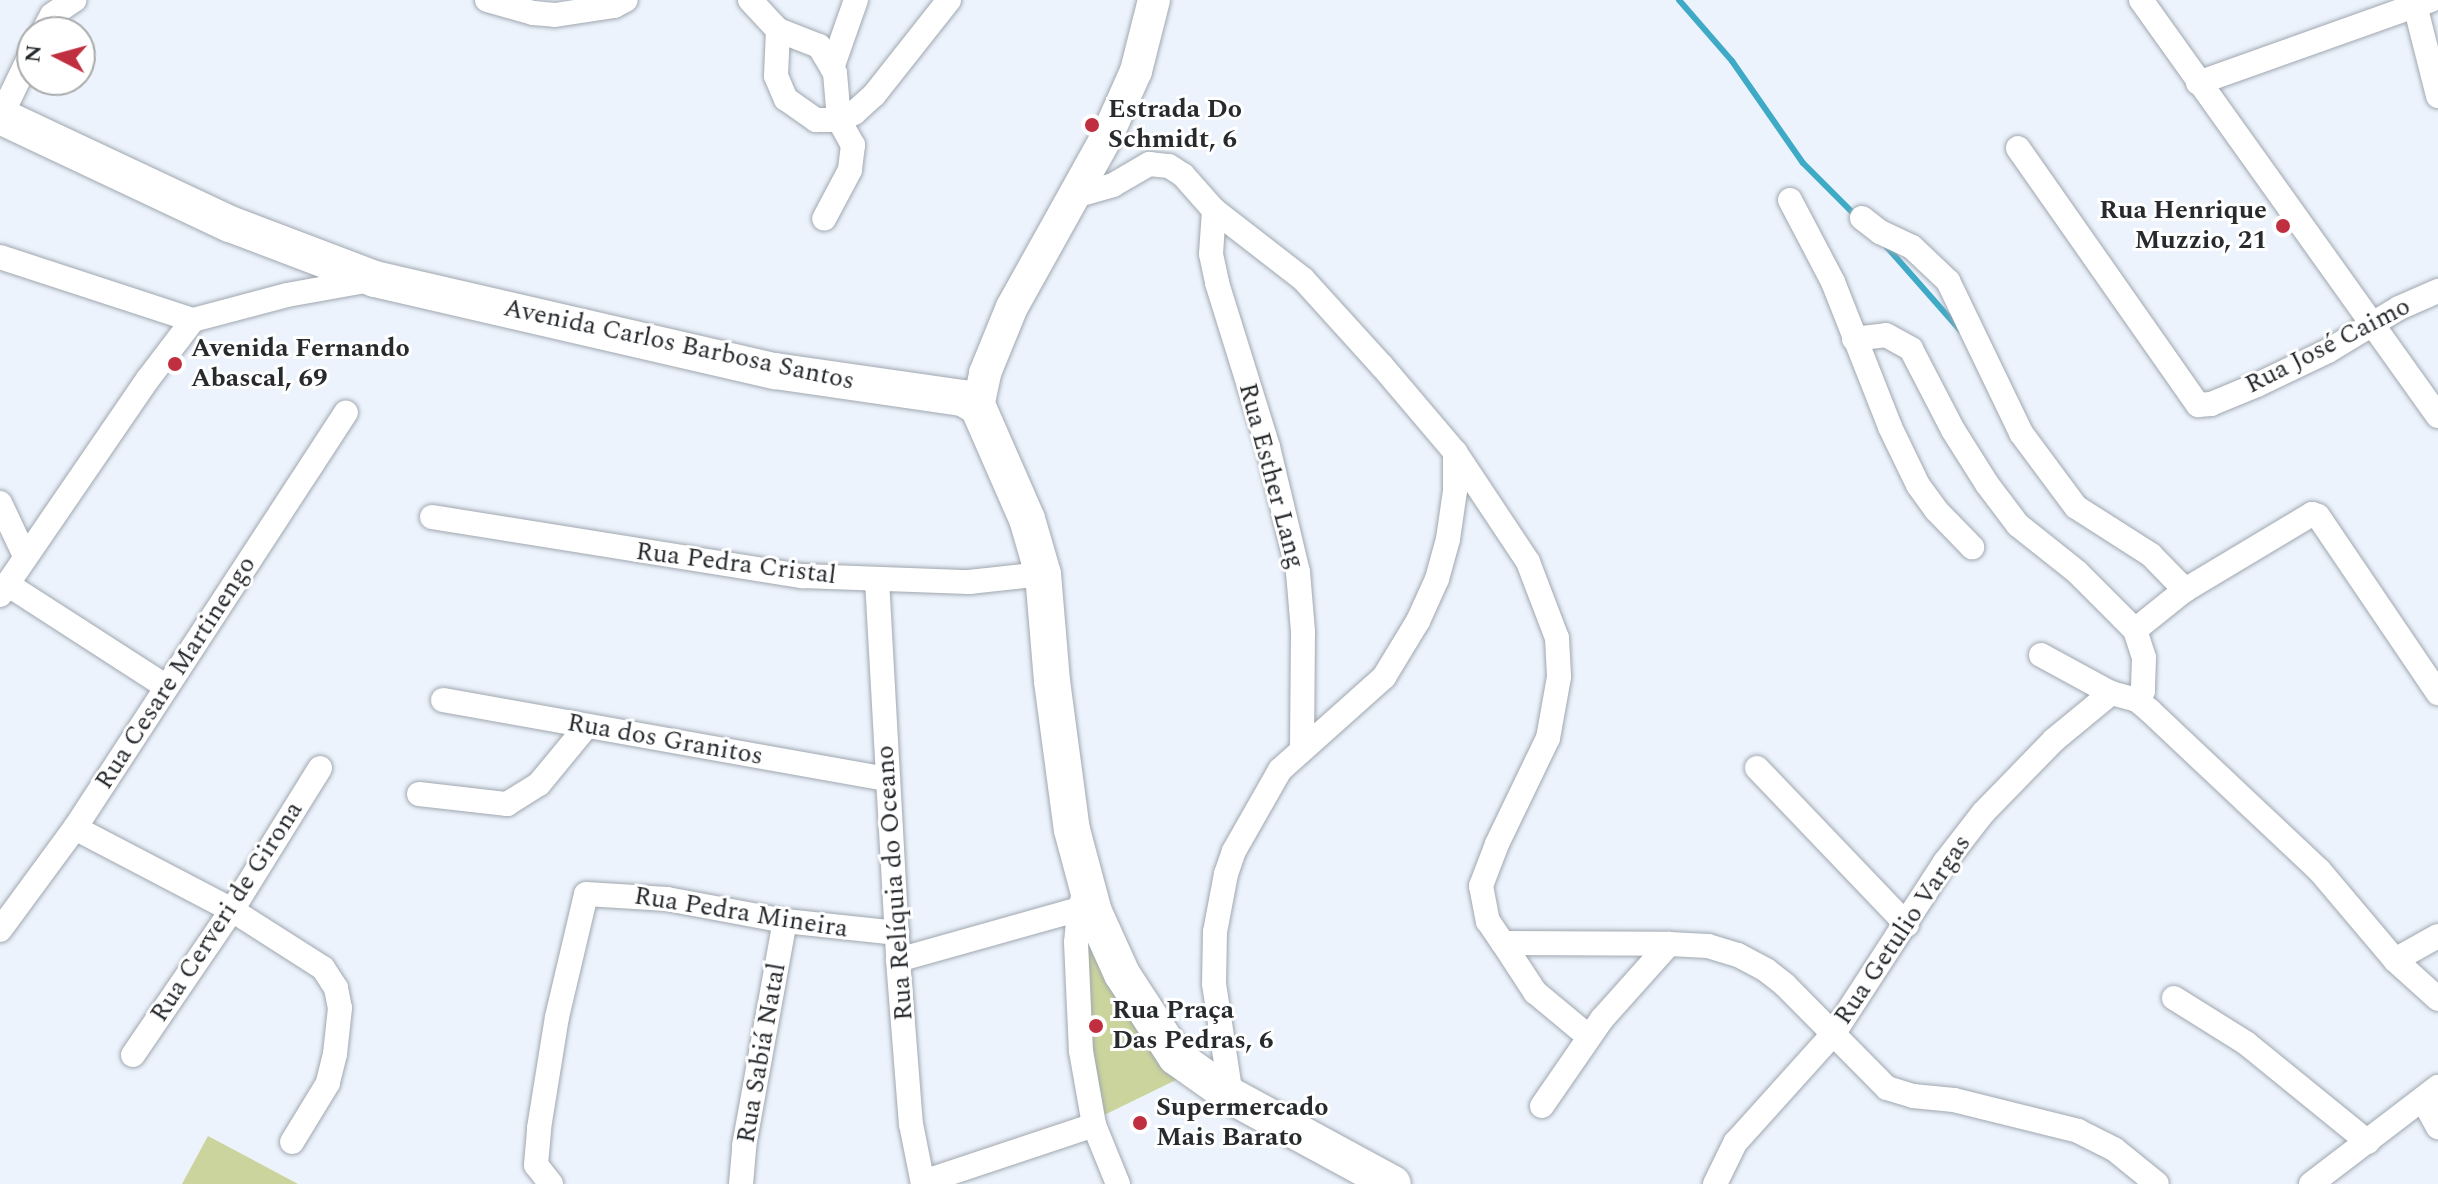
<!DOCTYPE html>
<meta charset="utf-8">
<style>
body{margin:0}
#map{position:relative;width:2438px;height:1184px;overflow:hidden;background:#ecf3fc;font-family:Spectral,serif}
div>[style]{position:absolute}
.green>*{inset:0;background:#cbd49d}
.stream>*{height:6px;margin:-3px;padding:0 3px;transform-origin:3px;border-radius:3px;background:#3eaac6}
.roads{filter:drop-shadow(0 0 2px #a0a7af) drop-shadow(0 0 2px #a0a7af)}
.minor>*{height:24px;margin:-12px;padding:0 12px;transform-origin:12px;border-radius:12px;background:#fff}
.tertiary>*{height:32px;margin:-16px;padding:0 16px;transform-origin:16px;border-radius:16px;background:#fff}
.secondary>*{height:36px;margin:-18px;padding:0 18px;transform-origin:18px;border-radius:18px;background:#fff}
.dots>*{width:22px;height:22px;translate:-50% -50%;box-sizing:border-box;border:4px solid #fff;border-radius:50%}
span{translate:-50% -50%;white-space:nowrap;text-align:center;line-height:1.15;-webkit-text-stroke:6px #fff;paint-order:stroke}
.poi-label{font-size:26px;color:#282b2e;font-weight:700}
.left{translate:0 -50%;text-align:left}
.right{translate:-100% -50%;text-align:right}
.street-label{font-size:26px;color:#282b2e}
.north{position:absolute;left:16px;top:16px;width:80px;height:80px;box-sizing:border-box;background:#fff;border:2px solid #a9aaab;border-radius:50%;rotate:276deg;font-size:22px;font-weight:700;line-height:32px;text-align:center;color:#282b2e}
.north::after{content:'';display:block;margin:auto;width:28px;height:36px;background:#c02f40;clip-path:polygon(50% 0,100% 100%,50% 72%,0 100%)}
</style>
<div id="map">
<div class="green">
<i style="clip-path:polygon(1097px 931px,1180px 1078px,1096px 1119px,1078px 941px)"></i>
<i style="clip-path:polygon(208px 1136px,298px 1184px,182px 1184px)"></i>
</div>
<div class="stream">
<i style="left:1679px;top:0;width:81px;rotate:49deg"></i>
<i style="left:1732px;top:61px;width:124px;rotate:55.2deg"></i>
<i style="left:1803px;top:163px;width:74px;rotate:45deg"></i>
<i style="left:1886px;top:246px;width:112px;rotate:48.6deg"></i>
</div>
<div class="roads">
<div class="minor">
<i style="left:487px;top:0;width:48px;rotate:15.8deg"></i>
<i style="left:533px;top:13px;width:22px;rotate:5deg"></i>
<i style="left:555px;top:15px;width:60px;rotate:-8.7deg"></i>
<i style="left:614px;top:6px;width:13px;rotate:-27deg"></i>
<i style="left:750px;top:0;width:41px;rotate:47deg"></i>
<i style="left:778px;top:30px;width:46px;rotate:92.5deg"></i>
<i style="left:776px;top:76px;width:25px;rotate:67deg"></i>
<i style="left:786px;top:99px;width:37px;rotate:35deg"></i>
<i style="left:816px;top:120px;width:23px"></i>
<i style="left:839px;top:120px;width:17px;rotate:-25deg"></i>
<i style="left:854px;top:113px;width:27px;rotate:-42deg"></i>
<i style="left:874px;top:95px;width:121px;rotate:-51.7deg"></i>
<i style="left:2141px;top:0;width:511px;rotate:54.48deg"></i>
<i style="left:2415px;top:5px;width:94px;rotate:75.8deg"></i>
<i style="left:778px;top:30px;width:44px;rotate:21.3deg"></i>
<i style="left:819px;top:46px;width:31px;rotate:59deg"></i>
<i style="left:835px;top:73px;width:47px;rotate:85.1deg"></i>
<i style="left:839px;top:120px;width:29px;rotate:61deg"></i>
<i style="left:853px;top:145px;width:25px;rotate:97deg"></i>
<i style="left:850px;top:170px;width:55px;rotate:118deg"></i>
<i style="left:43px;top:32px;width:19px;rotate:-62deg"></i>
<i style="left:52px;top:15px;width:27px;rotate:-34deg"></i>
<i style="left:832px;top:68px;width:72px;rotate:-70.6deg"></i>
<i style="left:2198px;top:83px;width:247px;rotate:-19.6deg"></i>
<i style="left:1px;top:116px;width:71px;rotate:-64.2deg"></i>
<i style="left:2018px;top:148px;width:314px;rotate:55deg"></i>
<i style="left:2198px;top:405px;width:13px;rotate:-4deg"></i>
<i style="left:2211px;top:404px;width:50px;rotate:-22.4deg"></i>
<i style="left:2257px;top:385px;width:79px;rotate:-25.6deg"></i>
<i style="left:2328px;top:351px;width:83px;rotate:-31.2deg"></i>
<i style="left:2399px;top:308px;width:43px;rotate:-23.6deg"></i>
<i style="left:1075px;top:196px;width:40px;rotate:-16deg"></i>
<i style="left:1113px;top:185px;width:42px;rotate:-30.3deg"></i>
<i style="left:1149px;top:164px;width:20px;rotate:6deg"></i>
<i style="left:1169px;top:166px;width:17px;rotate:33deg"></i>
<i style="left:1183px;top:175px;width:47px;rotate:48.5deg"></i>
<i style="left:1214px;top:210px;width:113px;rotate:37.8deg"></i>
<i style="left:1303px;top:279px;width:118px;rotate:47.8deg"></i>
<i style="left:1382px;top:366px;width:113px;rotate:49.7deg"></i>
<i style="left:1455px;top:452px;width:132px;rotate:56.4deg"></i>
<i style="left:1528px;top:562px;width:81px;rotate:69.1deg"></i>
<i style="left:1557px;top:638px;width:39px;rotate:87deg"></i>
<i style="left:1559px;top:677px;width:62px;rotate:100.2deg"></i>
<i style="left:1548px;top:738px;width:118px;rotate:115.7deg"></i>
<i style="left:1497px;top:844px;width:45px;rotate:110.9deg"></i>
<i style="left:1481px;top:886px;width:36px;rotate:79deg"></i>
<i style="left:1488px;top:921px;width:27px;rotate:56deg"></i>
<i style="left:1503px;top:943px;width:166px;rotate:0.3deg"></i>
<i style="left:1669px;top:944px;width:39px;rotate:3deg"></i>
<i style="left:1708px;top:946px;width:31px;rotate:17deg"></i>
<i style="left:1738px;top:955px;width:32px;rotate:28deg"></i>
<i style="left:1766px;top:970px;width:24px;rotate:38deg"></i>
<i style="left:1785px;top:985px;width:145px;rotate:45.3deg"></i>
<i style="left:1887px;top:1088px;width:27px;rotate:17deg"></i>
<i style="left:1913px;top:1096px;width:41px;rotate:5.6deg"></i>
<i style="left:1954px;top:1100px;width:128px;rotate:14deg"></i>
<i style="left:2078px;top:1131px;width:40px;rotate:26.6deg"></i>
<i style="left:2114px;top:1149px;width:55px;rotate:39.1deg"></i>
<i style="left:1790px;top:200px;width:93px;rotate:62.3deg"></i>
<i style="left:1833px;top:282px;width:156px;rotate:68.5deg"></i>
<i style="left:1890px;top:427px;width:64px;rotate:64.2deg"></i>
<i style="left:1918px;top:485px;width:31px;rotate:54deg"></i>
<i style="left:1936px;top:510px;width:52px;rotate:45.8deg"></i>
<i style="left:1214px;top:210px;width:44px;rotate:93.9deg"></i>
<i style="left:1211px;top:254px;width:30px;rotate:78deg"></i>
<i style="left:1217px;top:283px;width:172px;rotate:72.7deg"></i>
<i style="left:1268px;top:447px;width:129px;rotate:76.5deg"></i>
<i style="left:1298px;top:572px;width:60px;rotate:85.2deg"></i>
<i style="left:1303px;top:632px;width:116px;rotate:90.5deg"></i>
<i style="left:1862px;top:218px;width:23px;rotate:38deg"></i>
<i style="left:1880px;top:232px;width:35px;rotate:25deg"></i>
<i style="left:1912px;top:247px;width:50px;rotate:43.4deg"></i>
<i style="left:1948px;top:281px;width:169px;rotate:64.3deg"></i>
<i style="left:2021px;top:433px;width:92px;rotate:53.4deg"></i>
<i style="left:2076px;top:507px;width:89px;rotate:32.6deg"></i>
<i style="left:2151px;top:555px;width:49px;rotate:45.8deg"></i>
<i style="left:0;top:257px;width:203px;rotate:18.1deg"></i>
<i style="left:1854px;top:339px;width:32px;rotate:-7deg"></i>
<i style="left:1886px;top:335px;width:29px;rotate:29deg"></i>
<i style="left:1911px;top:349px;width:91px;rotate:62.6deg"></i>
<i style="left:1953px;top:430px;width:64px;rotate:57.8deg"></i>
<i style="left:1987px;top:484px;width:51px;rotate:52.9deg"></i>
<i style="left:2018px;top:525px;width:75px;rotate:38.5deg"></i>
<i style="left:2077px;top:572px;width:82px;rotate:45deg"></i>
<i style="left:2135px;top:630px;width:29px;rotate:72deg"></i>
<i style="left:2144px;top:658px;width:33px;rotate:92deg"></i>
<i style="left:2143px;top:691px;width:11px;rotate:124deg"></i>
<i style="left:0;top:503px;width:59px;rotate:64.7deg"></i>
<i style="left:432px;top:517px;width:375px;rotate:9.1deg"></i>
<i style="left:802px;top:576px;width:167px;rotate:2.1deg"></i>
<i style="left:969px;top:582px;width:74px;rotate:-6.2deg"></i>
<i style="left:877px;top:580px;width:381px;rotate:86.8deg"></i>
<i style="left:898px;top:960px;width:165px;rotate:85.5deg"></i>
<i style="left:911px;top:1124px;width:61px;rotate:78.7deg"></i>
<i style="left:7px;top:584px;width:188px;rotate:32.8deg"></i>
<i style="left:0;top:595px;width:262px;rotate:-55.6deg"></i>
<i style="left:148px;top:379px;width:74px;rotate:-52.7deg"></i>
<i style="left:193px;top:320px;width:97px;rotate:-14.9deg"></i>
<i style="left:287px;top:295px;width:84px;rotate:-10.2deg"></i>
<i style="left:2135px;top:630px;width:64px;rotate:-38.7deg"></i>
<i style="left:2185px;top:590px;width:148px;rotate:-30.9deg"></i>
<i style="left:2312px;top:514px;width:6px;rotate:18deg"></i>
<i style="left:2318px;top:516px;width:214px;rotate:55.9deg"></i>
<i style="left:2041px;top:655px;width:80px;rotate:28.5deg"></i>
<i style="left:2111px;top:693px;width:27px;rotate:15deg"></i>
<i style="left:2137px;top:700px;width:17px;rotate:40deg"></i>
<i style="left:2150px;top:711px;width:232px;rotate:43.3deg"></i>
<i style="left:2319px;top:870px;width:118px;rotate:49.8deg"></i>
<i style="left:2395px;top:960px;width:58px;rotate:42.2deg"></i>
<i style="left:443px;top:700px;width:452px;rotate:10.1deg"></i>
<i style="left:1757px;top:768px;width:217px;rotate:46.3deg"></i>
<i style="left:419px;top:794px;width:89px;rotate:6.5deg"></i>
<i style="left:507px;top:804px;width:38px;rotate:-32deg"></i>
<i style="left:539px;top:784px;width:74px;rotate:-50.5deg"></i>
<i style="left:75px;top:828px;width:177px;rotate:27.6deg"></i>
<i style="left:232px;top:910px;width:108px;rotate:32.5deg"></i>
<i style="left:323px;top:968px;width:24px;rotate:57deg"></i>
<i style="left:336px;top:988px;width:20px;rotate:79deg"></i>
<i style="left:340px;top:1008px;width:46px;rotate:96.2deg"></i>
<i style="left:335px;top:1054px;width:30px;rotate:104deg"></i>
<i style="left:328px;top:1083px;width:69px;rotate:121.4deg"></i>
<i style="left:1086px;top:890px;width:20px;rotate:110deg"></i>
<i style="left:1079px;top:909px;width:33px;rotate:95deg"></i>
<i style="left:1076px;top:942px;width:109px;rotate:87.4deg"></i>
<i style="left:1081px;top:1051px;width:75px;rotate:80deg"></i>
<i style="left:1094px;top:1125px;width:64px;rotate:67.9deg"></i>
<i style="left:0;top:930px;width:127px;rotate:-53.7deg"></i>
<i style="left:75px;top:828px;width:496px;rotate:-56.9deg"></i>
<i style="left:1503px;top:943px;width:59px;rotate:56.9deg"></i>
<i style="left:1535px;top:992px;width:70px;rotate:39.8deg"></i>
<i style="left:898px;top:960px;width:188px;rotate:-15.7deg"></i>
<i style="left:2395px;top:960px;width:49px;rotate:-29.2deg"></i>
<i style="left:2174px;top:998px;width:85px;rotate:32deg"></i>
<i style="left:2246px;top:1043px;width:157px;rotate:39.1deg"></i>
<i style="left:133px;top:1055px;width:176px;rotate:-55.7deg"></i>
<i style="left:232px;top:910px;width:167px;rotate:-58.2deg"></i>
<i style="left:1231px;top:1096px;width:113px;rotate:-98.6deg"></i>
<i style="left:1214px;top:984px;width:52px;rotate:-88.9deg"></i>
<i style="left:1215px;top:932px;width:59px;rotate:-79.3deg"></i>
<i style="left:1226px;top:874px;width:24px;rotate:-71deg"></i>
<i style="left:1234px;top:851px;width:93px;rotate:-60.4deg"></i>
<i style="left:1280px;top:770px;width:140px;rotate:-41.8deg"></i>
<i style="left:1384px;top:677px;width:66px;rotate:-58.7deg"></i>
<i style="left:1418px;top:621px;width:46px;rotate:-65.7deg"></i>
<i style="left:1437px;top:579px;width:41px;rotate:-74.6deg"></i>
<i style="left:1448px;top:539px;width:49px;rotate:-81.7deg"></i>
<i style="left:1455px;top:491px;width:39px;rotate:-90deg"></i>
<i style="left:2423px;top:1100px;width:31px;rotate:61deg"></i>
<i style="left:1542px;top:1106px;width:106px;rotate:-55.4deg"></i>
<i style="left:1602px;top:1019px;width:101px;rotate:-48.2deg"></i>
<i style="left:923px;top:1182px;width:180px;rotate:-18.4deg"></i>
<i style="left:551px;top:1184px;width:24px;rotate:-128deg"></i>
<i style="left:536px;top:1165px;width:37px;rotate:-85deg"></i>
<i style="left:539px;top:1128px;width:112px;rotate:-80.8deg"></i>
<i style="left:557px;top:1017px;width:126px;rotate:-76.7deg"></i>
<i style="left:586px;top:894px;width:81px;rotate:3.5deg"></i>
<i style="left:667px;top:899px;width:120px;rotate:10.6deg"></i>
<i style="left:785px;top:921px;width:113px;rotate:6.1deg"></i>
<i style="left:741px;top:1184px;width:38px;rotate:-85deg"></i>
<i style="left:744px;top:1146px;width:229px;rotate:-79.7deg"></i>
<i style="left:1715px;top:1184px;width:46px;rotate:-64deg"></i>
<i style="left:1735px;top:1143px;width:148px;rotate:-48deg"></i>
<i style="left:1834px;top:1033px;width:204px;rotate:-57deg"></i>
<i style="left:1945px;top:862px;width:62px;rotate:-52.2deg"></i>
<i style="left:1983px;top:813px;width:102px;rotate:-45.8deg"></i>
<i style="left:2054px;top:740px;width:74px;rotate:-39.5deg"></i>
<i style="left:2311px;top:1184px;width:160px;rotate:-37.4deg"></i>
</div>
<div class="tertiary">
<i style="left:978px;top:407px;width:35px;rotate:-78deg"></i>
<i style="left:985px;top:373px;width:71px;rotate:-67.8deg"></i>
<i style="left:1012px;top:307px;width:196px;rotate:-60.9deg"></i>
<i style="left:1107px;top:136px;width:71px;rotate:-66deg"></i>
<i style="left:1136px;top:71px;width:73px;rotate:-75.8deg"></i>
</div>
<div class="secondary">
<i style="left:0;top:116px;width:254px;rotate:25.2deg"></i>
<i style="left:230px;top:224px;width:155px;rotate:20.8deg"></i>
<i style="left:375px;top:279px;width:410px;rotate:13deg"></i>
<i style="left:775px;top:371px;width:190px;rotate:8.2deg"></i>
<i style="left:963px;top:398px;width:17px;rotate:31deg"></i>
<i style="left:978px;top:407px;width:122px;rotate:66.4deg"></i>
<i style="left:1027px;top:519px;width:57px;rotate:73.8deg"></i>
<i style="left:1043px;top:574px;width:107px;rotate:85.2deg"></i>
<i style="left:1052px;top:681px;width:150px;rotate:82.4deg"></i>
<i style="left:1072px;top:830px;width:85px;rotate:75deg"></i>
<i style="left:1094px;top:912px;width:68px;rotate:65.7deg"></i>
<i style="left:1122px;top:974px;width:99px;rotate:57deg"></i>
<i style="left:1176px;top:1057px;width:67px;rotate:35.3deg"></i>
<i style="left:1231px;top:1096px;width:184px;rotate:28.5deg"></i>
</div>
</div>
<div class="dots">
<i style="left:1092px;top:125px;background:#c02f40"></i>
<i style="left:2283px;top:226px;background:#c02f40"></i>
<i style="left:175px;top:364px;background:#c02f40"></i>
<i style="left:1096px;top:1026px;background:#c02f40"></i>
<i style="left:1140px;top:1123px;background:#c02f40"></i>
</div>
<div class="poi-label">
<span class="left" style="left:1108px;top:125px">Estrada Do<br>Schmidt, 6</span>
<span class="right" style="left:2267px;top:226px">Rua Henrique<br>Muzzio, 21</span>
<span class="left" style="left:191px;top:364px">Avenida Fernando<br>Abascal, 69</span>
<span class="left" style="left:1112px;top:1026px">Rua Praça<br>Das Pedras, 6</span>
<span class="left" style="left:1156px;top:1123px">Supermercado<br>Mais Barato</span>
</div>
<div class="street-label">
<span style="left:679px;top:345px;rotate:12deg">Avenida Carlos Barbosa Santos</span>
<span style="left:2328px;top:346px;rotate:-27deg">Rua José Caimo</span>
<span style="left:1271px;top:476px;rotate:75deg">Rua Esther Lang</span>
<span style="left:736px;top:564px;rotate:7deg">Rua Pedra Cristal</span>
<span style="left:176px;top:673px;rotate:-57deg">Rua Cesare Martinengo</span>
<span style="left:665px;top:740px;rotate:10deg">Rua dos Granitos</span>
<span style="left:895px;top:883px;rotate:-94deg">Rua Relíquia do Oceano</span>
<span style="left:227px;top:912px;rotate:-57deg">Rua Cerveri de Girona</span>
<span style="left:741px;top:913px;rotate:9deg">Rua Pedra Mineira</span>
<span style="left:1903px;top:930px;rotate:-56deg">Rua Getulio Vargas</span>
<span style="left:762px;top:1053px;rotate:-80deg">Rua Sabiá Natal</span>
</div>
<div class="north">N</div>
</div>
